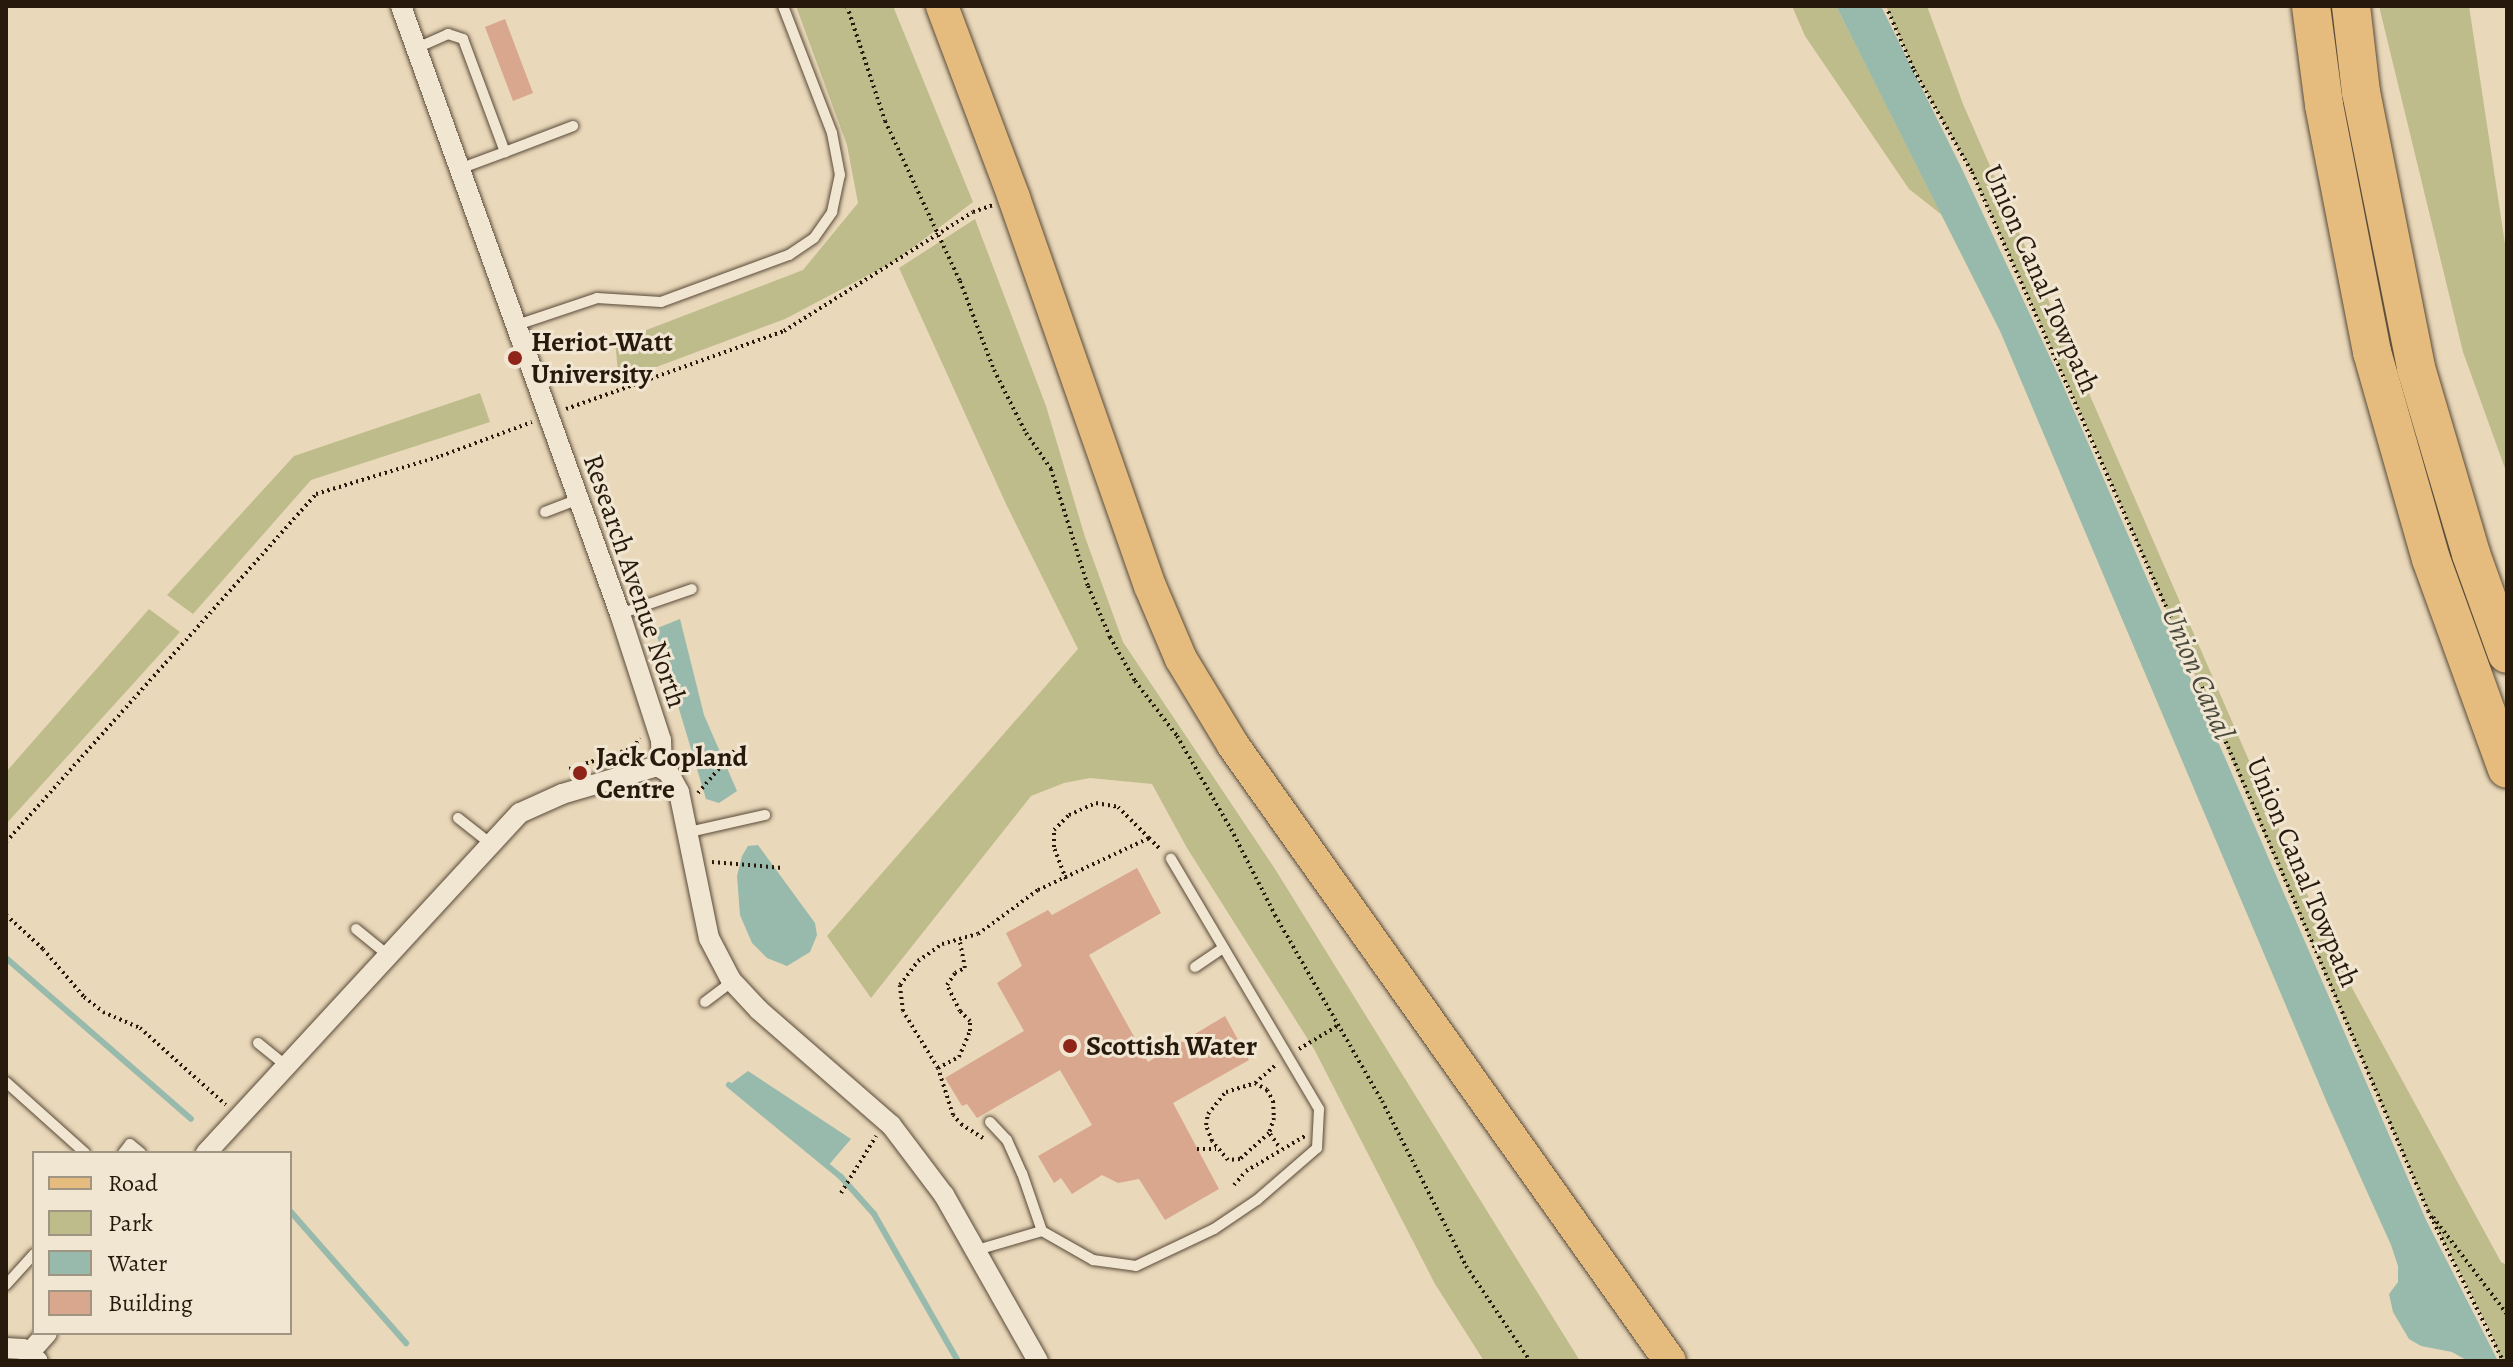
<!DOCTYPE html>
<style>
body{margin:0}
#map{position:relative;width:2513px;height:1367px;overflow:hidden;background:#ead8ba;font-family:Alegreya,serif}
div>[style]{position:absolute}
.green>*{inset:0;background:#bebc8b}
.water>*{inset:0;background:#98baac}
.stream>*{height:6px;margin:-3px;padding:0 3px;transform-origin:3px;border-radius:3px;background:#98baac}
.building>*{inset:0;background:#d9a68e}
.path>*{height:4px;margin-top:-2px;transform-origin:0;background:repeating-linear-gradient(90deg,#271a0d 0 2px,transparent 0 6px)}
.roads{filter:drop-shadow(0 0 2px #584a38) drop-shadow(0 0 2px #584a38)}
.service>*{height:10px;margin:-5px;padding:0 5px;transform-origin:5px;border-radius:5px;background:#f1e6d2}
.minor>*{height:20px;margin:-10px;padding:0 10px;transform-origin:10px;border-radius:10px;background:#f1e6d2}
.primary>*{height:32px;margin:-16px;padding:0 16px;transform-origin:16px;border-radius:16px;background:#e5bc7d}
.motorway>*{height:38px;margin:-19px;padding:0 19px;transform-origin:19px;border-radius:19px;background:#e5bc7d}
.dots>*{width:22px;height:22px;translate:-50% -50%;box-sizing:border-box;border:4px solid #f1e6d2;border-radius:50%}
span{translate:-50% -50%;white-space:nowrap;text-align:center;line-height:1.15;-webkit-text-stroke:6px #f1e6d2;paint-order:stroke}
.street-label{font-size:28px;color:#271a0d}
.poi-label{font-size:28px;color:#271a0d;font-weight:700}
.left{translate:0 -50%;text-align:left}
.water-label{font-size:30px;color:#494a3d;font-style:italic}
.frame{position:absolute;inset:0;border:8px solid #271a0d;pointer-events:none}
.legend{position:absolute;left:32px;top:1151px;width:260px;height:184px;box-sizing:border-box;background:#f1e6d2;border:2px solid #a09483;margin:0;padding:10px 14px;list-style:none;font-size:24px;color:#271a0d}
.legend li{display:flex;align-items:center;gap:16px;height:40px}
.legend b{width:40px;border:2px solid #a09483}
</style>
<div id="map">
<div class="green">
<i style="clip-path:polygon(796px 6px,893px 6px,973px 202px,895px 261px,785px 319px,619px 381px,615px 342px,803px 270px,858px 203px,847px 145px)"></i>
<i style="clip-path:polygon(1792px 6px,1836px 6px,1942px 215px,1909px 189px,1805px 36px)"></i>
<i style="clip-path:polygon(1886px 6px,1927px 6px,1963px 104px,2332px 951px,2501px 1262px,2507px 1265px,2507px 1361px,2500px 1358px,2491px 1333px,2428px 1211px,2090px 434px,1972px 172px,1914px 70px)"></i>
<i style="clip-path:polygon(2379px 6px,2469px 6px,2507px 257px,2507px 474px,2463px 352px)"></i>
<i style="clip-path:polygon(975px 219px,1046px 406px,1085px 537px,1123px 642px,1275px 869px,1580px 1361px,1484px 1361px,1435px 1284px,1314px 1049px,1187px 848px,1152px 784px,1090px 778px,1064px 783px,1031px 796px,871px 998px,827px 936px,1078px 649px,1006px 504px,899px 268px)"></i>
<i style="clip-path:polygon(480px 393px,490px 422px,311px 480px,193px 614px,167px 595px,294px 456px)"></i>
<i style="clip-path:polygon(149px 609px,180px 632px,6px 824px,6px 772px)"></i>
</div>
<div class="water">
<i style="clip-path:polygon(1836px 6px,1881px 6px,1962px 169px,2062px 383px,2426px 1220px,2498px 1361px,2468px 1361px,2452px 1352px,2421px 1346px,2409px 1339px,2393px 1312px,2389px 1294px,2398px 1282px,2398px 1266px,2391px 1245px,2328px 1105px,2000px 331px)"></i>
<i style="clip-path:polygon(680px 619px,704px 715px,737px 791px,719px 803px,706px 799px,655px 629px)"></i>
<i style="clip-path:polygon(758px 845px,815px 923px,817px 935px,810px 952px,787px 966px,767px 958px,752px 943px,740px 915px,737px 876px,742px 856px,748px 846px)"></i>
<i style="clip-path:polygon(748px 1071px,851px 1139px,827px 1167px,729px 1085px)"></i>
</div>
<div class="stream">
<i style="left:6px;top:958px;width:245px;rotate:41deg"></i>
<i style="left:729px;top:1085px;width:145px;rotate:39.4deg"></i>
<i style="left:841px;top:1177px;width:50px;rotate:48.3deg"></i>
<i style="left:874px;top:1214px;width:169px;rotate:60.3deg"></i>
<i style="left:290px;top:1211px;width:176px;rotate:48.7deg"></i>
</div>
<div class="building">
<i style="clip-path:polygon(505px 19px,533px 93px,513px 101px,485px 27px)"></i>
<i style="clip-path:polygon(1137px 868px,1161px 913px,1089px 955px,1148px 1062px,1225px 1016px,1249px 1060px,1173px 1103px,1219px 1189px,1165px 1220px,1139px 1179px,1118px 1183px,1102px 1175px,1072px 1194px,1061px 1178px,1054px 1183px,1038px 1156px,1092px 1125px,1060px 1070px,977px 1118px,967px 1104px,962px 1106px,945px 1078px,1024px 1031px,997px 983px,1022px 966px,1006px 933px,1048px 910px,1052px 915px)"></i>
</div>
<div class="path">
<i style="left:847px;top:6px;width:121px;rotate:71.7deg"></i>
<i style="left:885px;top:121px;width:177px;rotate:64.9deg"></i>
<i style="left:960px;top:281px;width:95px;rotate:69.1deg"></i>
<i style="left:994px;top:370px;width:71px;rotate:63.1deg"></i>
<i style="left:1026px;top:433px;width:44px;rotate:55.2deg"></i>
<i style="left:1051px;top:469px;width:123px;rotate:72.5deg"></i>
<i style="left:1088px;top:586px;width:56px;rotate:66.7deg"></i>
<i style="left:1110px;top:637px;width:51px;rotate:60.4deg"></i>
<i style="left:1135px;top:681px;width:69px;rotate:52.6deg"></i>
<i style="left:1177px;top:736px;width:108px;rotate:59.9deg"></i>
<i style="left:1231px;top:829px;width:97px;rotate:62.9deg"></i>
<i style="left:1275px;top:915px;width:215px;rotate:60.1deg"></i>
<i style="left:1382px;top:1101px;width:185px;rotate:63deg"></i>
<i style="left:1466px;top:1266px;width:115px;rotate:56deg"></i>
<i style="left:1886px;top:6px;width:70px;rotate:66.4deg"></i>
<i style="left:1914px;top:70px;width:117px;rotate:60.4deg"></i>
<i style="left:1972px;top:172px;width:581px;rotate:65.95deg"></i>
<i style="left:2209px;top:703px;width:553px;rotate:66.68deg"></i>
<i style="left:2428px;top:1211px;width:168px;rotate:63.4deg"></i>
<i style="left:566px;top:409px;width:232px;rotate:-19.7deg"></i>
<i style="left:784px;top:331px;width:223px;rotate:-32.2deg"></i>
<i style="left:973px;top:212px;width:21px;rotate:-19deg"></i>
<i style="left:621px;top:752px;width:13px;rotate:-18deg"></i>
<i style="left:633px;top:748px;width:12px;rotate:-55deg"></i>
<i style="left:569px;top:769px;width:55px;rotate:-18.1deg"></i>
<i style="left:621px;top:752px;width:4px;rotate:63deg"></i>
<i style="left:698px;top:793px;width:58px;rotate:-49.2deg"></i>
<i style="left:6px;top:842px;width:466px;rotate:-48.3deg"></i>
<i style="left:316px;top:494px;width:131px;rotate:-16.9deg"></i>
<i style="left:441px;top:456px;width:97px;rotate:-20.5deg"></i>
<i style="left:712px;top:862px;width:71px;rotate:4.8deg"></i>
<i style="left:1066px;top:879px;width:34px;rotate:-111deg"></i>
<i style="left:1054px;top:847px;width:17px;rotate:-90deg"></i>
<i style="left:1054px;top:830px;width:21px;rotate:-45deg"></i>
<i style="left:1069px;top:815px;width:30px;rotate:-24deg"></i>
<i style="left:1096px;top:803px;width:22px;rotate:10deg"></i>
<i style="left:1118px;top:807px;width:44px;rotate:45deg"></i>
<i style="left:6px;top:915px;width:50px;rotate:42.6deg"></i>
<i style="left:43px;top:949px;width:63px;rotate:49.5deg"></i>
<i style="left:84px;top:997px;width:24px;rotate:38deg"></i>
<i style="left:103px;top:1012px;width:40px;rotate:23.4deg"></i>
<i style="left:140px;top:1028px;width:115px;rotate:41.8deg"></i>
<i style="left:1299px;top:1049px;width:47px;rotate:-31deg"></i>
<i style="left:938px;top:1068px;width:24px;rotate:-28deg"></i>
<i style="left:959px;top:1057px;width:28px;rotate:-67deg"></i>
<i style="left:970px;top:1031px;width:10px;rotate:-90deg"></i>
<i style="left:970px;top:1021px;width:14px;rotate:-135deg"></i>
<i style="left:960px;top:1011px;width:29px;rotate:-117deg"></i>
<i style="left:947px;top:985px;width:14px;rotate:-56deg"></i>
<i style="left:955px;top:973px;width:11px;rotate:-27deg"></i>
<i style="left:965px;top:968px;width:26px;rotate:-101deg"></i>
<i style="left:1255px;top:1083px;width:14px;rotate:30deg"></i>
<i style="left:1267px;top:1090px;width:13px;rotate:61deg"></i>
<i style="left:1273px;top:1101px;width:17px;rotate:87deg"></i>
<i style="left:1274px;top:1118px;width:16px;rotate:108deg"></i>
<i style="left:1269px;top:1133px;width:39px;rotate:138deg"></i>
<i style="left:1240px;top:1159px;width:12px;rotate:175deg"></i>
<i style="left:1228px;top:1160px;width:25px;rotate:-130deg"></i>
<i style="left:1212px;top:1141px;width:17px;rotate:-111deg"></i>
<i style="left:1206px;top:1125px;width:11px;rotate:-80deg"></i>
<i style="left:1208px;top:1114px;width:28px;rotate:-51deg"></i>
<i style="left:1226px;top:1092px;width:30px;rotate:-17deg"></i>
<i style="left:1255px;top:1083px;width:30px;rotate:-41deg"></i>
<i style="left:1270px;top:1134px;width:17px;rotate:54deg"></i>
<i style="left:983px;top:1138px;width:25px;rotate:-148deg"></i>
<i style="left:962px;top:1125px;width:13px;rotate:-132deg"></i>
<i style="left:953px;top:1115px;width:49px;rotate:-107.7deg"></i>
<i style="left:938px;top:1068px;width:67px;rotate:-121.6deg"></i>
<i style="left:903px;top:1011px;width:26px;rotate:-97deg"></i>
<i style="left:900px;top:985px;width:30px;rotate:-53deg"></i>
<i style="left:918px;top:961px;width:29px;rotate:-35deg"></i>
<i style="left:942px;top:944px;width:37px;rotate:-16deg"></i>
<i style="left:978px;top:934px;width:74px;rotate:-36.3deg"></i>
<i style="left:1038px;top:890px;width:123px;rotate:-25.1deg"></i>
<i style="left:1149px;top:838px;width:17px;rotate:45deg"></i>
<i style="left:1197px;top:1149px;width:19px"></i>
<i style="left:1234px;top:1185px;width:18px;rotate:-49deg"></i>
<i style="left:1246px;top:1171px;width:69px;rotate:-30.7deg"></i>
<i style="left:841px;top:1193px;width:67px;rotate:-58.4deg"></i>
<i style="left:2433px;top:1217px;width:122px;rotate:52.7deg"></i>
</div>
<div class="roads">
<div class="service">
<i style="left:419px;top:47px;width:32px;rotate:-24deg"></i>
<i style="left:448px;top:34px;width:16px;rotate:18deg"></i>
<i style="left:463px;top:39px;width:121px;rotate:69.6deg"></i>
<i style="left:505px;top:152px;width:46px;rotate:159.6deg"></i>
<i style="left:505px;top:152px;width:73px;rotate:-20.9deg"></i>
<i style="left:517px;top:325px;width:84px;rotate:-18.6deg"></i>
<i style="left:597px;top:298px;width:64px;rotate:3.6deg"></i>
<i style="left:661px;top:302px;width:136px;rotate:-20.2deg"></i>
<i style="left:789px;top:255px;width:30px;rotate:-34deg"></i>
<i style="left:814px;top:238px;width:32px;rotate:-55deg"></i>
<i style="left:832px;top:212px;width:38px;rotate:-78deg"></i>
<i style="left:840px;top:175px;width:43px;rotate:-100.8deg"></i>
<i style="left:832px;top:133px;width:136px;rotate:-111.1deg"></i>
<i style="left:545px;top:512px;width:34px;rotate:-21deg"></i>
<i style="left:620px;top:614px;width:76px;rotate:-19.1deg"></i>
<i style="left:458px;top:818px;width:42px;rotate:38.2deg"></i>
<i style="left:689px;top:832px;width:78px;rotate:-12.6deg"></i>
<i style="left:356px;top:929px;width:41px;rotate:39.1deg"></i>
<i style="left:1195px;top:967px;width:34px;rotate:-34deg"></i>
<i style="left:705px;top:1002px;width:34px;rotate:-37deg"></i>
<i style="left:258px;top:1043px;width:36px;rotate:39deg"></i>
<i style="left:6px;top:1082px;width:106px;rotate:41.9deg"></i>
<i style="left:990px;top:1122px;width:25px;rotate:47deg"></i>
<i style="left:1007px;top:1140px;width:36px;rotate:66deg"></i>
<i style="left:1022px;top:1173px;width:61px;rotate:71deg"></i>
<i style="left:123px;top:1153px;width:11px;rotate:-52deg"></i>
<i style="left:130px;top:1144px;width:14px;rotate:39deg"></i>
<i style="left:977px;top:1250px;width:68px;rotate:-16.3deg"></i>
<i style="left:1042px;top:1231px;width:59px;rotate:29.6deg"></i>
<i style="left:1093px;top:1260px;width:43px;rotate:7.9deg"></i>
<i style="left:1136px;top:1266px;width:86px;rotate:-25.4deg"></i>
<i style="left:1214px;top:1229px;width:52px;rotate:-34deg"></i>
<i style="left:1257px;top:1200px;width:79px;rotate:-40.9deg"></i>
<i style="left:1317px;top:1148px;width:39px;rotate:-87deg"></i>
<i style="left:1319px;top:1109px;width:291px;rotate:-120.6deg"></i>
<i style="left:6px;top:1285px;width:42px;rotate:-47.9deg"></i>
</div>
<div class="minor">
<i style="left:401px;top:6px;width:646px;rotate:70.19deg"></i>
<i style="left:620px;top:614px;width:133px;rotate:72deg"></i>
<i style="left:661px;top:740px;width:28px;rotate:88deg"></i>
<i style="left:206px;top:1153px;width:463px;rotate:-47.3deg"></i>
<i style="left:520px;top:813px;width:46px;rotate:-24.3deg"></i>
<i style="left:562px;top:794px;width:99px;rotate:-16.4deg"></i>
<i style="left:657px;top:766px;width:13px;rotate:29deg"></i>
<i style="left:668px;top:772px;width:23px;rotate:61deg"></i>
<i style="left:679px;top:792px;width:149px;rotate:78.4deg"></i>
<i style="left:709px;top:938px;width:47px;rotate:62.4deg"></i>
<i style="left:731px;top:980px;width:41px;rotate:47deg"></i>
<i style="left:759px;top:1010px;width:175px;rotate:41.1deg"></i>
<i style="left:891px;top:1125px;width:88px;rotate:52.9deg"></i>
<i style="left:944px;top:1195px;width:191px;rotate:60.5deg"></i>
<i style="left:6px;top:1348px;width:17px;rotate:3deg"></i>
<i style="left:23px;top:1349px;width:19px;rotate:39deg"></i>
<i style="left:30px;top:1352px;width:25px;rotate:-48deg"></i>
</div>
<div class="primary">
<i style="left:942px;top:6px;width:205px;rotate:69.4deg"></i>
<i style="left:1014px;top:198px;width:411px;rotate:70.7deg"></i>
<i style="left:1150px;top:586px;width:79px;rotate:67deg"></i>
<i style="left:1181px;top:659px;width:100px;rotate:58.8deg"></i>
<i style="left:1233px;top:745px;width:755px;rotate:54.65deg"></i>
</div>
<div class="motorway">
<i style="left:2311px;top:6px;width:100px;rotate:82.5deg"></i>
<i style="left:2324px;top:105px;width:252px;rotate:79deg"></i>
<i style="left:2372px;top:352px;width:215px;rotate:74.1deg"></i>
<i style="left:2431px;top:559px;width:223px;rotate:70.1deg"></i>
<i style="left:2351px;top:6px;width:87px;rotate:83.4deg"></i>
<i style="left:2361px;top:92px;width:281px;rotate:78.7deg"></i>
<i style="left:2416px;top:368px;width:194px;rotate:73.5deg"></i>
<i style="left:2471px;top:554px;width:106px;rotate:70.2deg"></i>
</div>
</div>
<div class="dots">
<i style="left:515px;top:358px;background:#8f2418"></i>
<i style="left:580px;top:773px;background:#8f2418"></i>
<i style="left:1070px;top:1046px;background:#8f2418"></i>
</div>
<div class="street-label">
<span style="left:2041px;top:279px;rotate:66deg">Union Canal Towpath</span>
<span style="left:635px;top:581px;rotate:71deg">Research Avenue North</span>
<span style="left:2303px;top:872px;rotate:67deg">Union Canal Towpath</span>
</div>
<div class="poi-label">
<span class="left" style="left:531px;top:358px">Heriot-Watt<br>University</span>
<span class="left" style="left:596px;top:773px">Jack Copland<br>Centre</span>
<span class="left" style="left:1086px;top:1046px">Scottish Water</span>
</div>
<div class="water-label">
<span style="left:2198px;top:673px;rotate:67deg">Union Canal</span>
</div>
<div class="frame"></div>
<ul class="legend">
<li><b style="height:10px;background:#e5bc7d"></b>Road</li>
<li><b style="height:22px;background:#bebc8b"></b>Park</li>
<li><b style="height:22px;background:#98baac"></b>Water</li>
<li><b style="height:22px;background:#d9a68e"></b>Building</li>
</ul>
</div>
